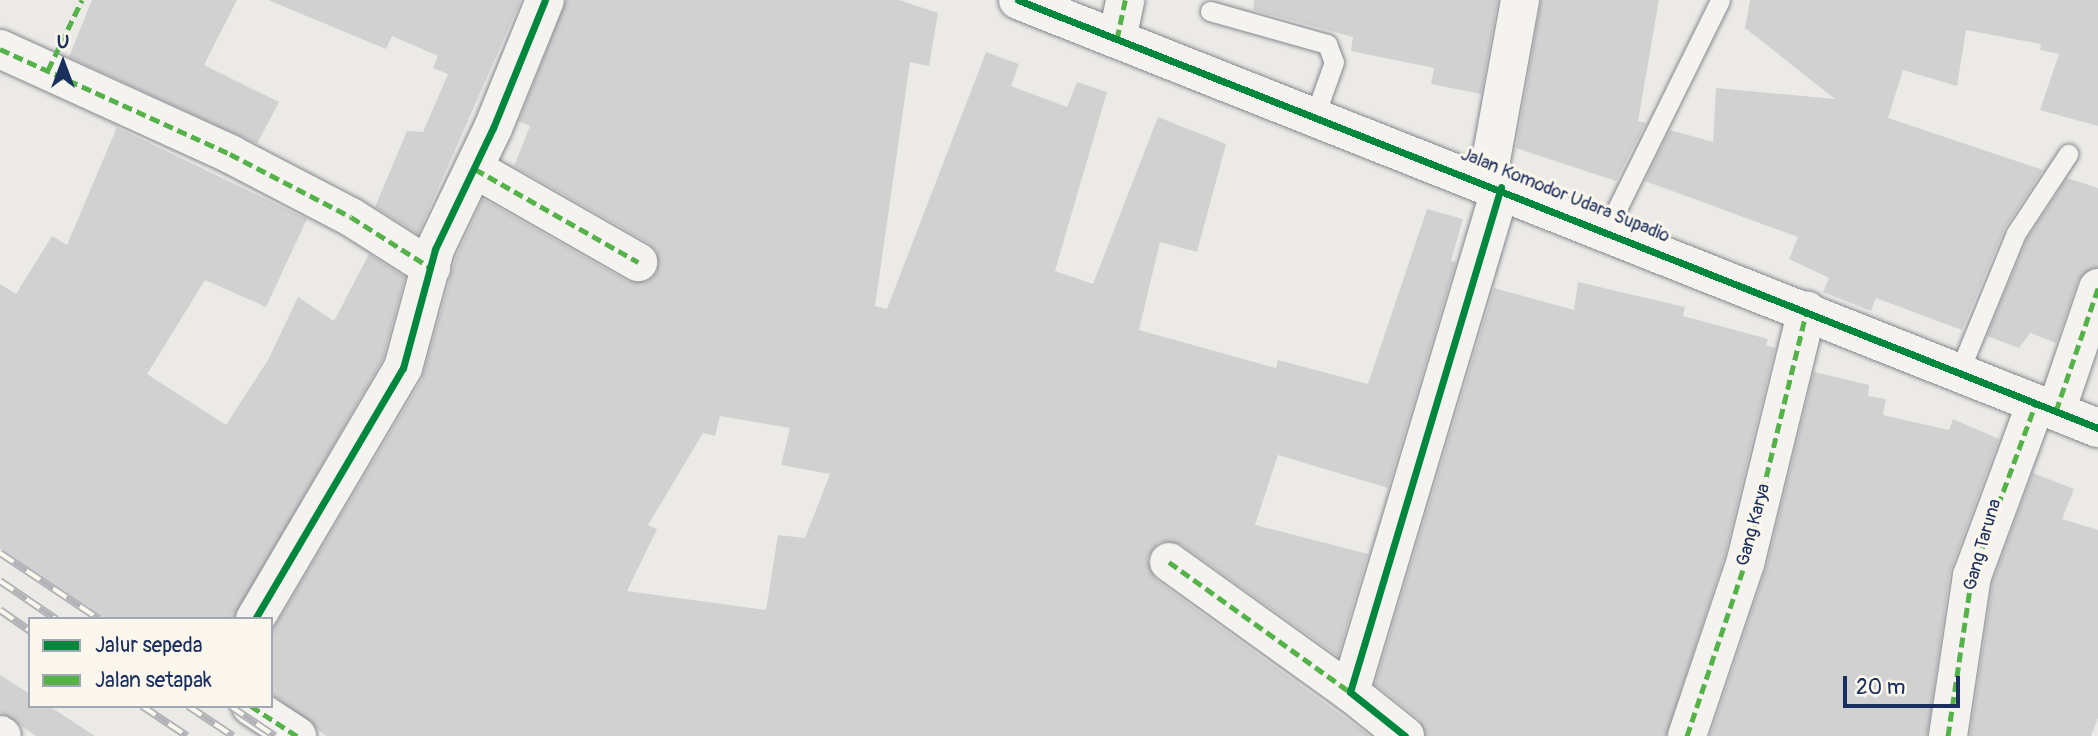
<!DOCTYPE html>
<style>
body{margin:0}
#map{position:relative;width:2098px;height:736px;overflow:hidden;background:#eceae6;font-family:Pangolin,sans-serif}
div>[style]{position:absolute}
.building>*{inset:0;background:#d2d1d1}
.roads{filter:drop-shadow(0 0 2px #85888f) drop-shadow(0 0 2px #85888f)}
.service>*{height:19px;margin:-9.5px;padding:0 9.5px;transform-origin:9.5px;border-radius:9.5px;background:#f4f3ef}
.minor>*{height:38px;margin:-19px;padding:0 19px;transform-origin:19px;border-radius:19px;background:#f4f3ef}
.tertiary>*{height:38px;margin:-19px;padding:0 19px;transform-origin:19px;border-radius:19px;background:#f4f3ef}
.secondary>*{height:38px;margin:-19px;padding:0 19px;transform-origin:19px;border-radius:19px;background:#f4f3ef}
.rail>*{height:8px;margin-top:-4px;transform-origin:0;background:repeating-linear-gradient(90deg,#fbf7ec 0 16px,#b1b3b6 0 32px);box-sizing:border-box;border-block:2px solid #b1b3b6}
.quiet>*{height:5px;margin-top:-2.5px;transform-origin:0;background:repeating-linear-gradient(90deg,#55b248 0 10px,transparent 0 15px)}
.cycleway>*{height:7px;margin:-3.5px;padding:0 3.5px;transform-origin:3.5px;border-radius:3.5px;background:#00873e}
span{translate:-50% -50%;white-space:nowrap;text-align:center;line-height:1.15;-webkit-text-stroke:6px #fbf7ec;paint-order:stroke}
.street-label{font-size:18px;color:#1b2f5e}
.legend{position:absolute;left:28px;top:617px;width:245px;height:91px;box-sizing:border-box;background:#fbf7ec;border:2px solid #a1a7b3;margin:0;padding:9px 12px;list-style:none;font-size:21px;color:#1b2f5e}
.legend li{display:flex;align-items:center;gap:14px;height:35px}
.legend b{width:35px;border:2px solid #a1a7b3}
.north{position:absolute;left:28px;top:28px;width:70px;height:70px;-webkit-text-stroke:5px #fbf7ec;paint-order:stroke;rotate:0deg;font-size:19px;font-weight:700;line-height:28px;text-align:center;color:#1b2f5e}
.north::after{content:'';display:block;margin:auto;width:24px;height:32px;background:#1b2f5e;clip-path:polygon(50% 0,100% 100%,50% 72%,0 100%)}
.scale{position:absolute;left:1843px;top:676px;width:117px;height:32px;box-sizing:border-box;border:4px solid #1b2f5e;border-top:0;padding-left:9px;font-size:21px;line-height:24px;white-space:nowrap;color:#1b2f5e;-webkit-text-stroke:5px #fbf7ec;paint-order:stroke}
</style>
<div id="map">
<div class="building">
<i style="clip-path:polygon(92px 0,237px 0,204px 65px,279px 102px,257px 144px,69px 57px)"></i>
<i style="clip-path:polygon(268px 0,521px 0,418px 234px,375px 207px,407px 131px,423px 132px,448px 74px,433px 68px,438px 56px,392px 36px,386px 49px)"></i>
<i style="clip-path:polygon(evenodd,566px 0,899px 0,938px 13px,929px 66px,910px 62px,875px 306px,887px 309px,986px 52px,1019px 64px,1011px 86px,1067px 107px,1077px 82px,1107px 92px,1055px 271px,1093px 284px,1158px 117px,1226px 144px,1197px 252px,1160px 242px,1139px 330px,1276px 368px,1278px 360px,1368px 384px,1427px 209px,1463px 219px,1451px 261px,1456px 262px,1388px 488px,1278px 455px,1255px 525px,1368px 554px,1338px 656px,1181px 544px,1159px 542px,1147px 559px,1156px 580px,1370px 736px,326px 736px,271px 693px,271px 633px,422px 379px,456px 257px,483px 199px,627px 281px,648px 281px,657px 272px,657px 252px,649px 243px,514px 166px,530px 126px,519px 121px,566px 0,720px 416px,790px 428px,781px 465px,830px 474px,805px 538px,778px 535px,766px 610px,627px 591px,657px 529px,648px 525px,703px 433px,715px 436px,720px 416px)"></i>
<i style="clip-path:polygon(1254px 0,1498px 0,1481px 94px,1431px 84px,1434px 68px,1351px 51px,1353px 37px,1253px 10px)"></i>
<i style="clip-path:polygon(1541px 0,1659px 0,1638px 121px,1646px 123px,1616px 181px,1516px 148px)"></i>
<i style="clip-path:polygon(1750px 0,2098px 0,2098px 126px,2040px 110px,2059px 54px,2040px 50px,2041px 44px,1966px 30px,1957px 86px,1903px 70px,1888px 118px,2043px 170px,2005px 228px,1962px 330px,1876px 298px,1871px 311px,1823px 292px,1829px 278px,1789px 259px,1798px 237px,1645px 181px,1670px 130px,1713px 142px,1716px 88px,1835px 99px,1745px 28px)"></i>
<i style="clip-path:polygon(85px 112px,307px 219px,266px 307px,205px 280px,147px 374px,226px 425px,268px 360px,298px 297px,334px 321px,369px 254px,405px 277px,383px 359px,233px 619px,106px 619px,0 549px,0 284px,16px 294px,52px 236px,67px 245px,117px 127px)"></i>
<i style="clip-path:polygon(2067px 178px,2098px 188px,2098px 267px,2078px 280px,2056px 343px,2030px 333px,2019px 348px,1987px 336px,2027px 239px)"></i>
<i style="clip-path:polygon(1578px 282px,1685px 307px,1683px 316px,1768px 339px,1766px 345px,1775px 348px,1724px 558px,1666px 736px,1426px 736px,1419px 719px,1375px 684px,1494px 288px,1574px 310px)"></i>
<i style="clip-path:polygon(1814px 372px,1869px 385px,1868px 396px,1886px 399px,1883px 415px,1949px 430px,1953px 419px,1999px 439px,1950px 572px,1927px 736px,1710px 736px,1766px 569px)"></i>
<i style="clip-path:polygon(2033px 473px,2074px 489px,2062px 519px,2098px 530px,2098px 718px,2091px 736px,1970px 736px,1993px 581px)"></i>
<i style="clip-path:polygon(0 675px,30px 694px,30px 706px,49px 706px,95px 736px,36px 736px,0 712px)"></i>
</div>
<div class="roads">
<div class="service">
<i style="left:1210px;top:11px;width:122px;rotate:15.8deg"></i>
<i style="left:1327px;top:44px;width:19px;rotate:69deg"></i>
<i style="left:1334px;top:62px;width:56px;rotate:109.7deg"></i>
<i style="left:1607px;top:229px;width:255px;rotate:-63.7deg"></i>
<i style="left:1959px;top:372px;width:150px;rotate:-67.7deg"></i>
<i style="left:2016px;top:233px;width:95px;rotate:-56.6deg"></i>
</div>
<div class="minor">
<i style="left:1117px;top:39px;width:40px;rotate:-78deg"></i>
<i style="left:0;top:49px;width:253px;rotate:24.5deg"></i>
<i style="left:230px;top:154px;width:136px;rotate:27.5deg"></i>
<i style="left:351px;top:217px;width:95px;rotate:32.5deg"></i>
<i style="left:475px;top:169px;width:188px;rotate:29.7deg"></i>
<i style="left:1487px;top:182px;width:185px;rotate:-79.7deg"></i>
<i style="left:2056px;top:411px;width:130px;rotate:-71.1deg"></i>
<i style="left:1169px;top:562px;width:223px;rotate:35.7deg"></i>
<i style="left:255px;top:619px;width:291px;rotate:-59.5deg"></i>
<i style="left:403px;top:368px;width:123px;rotate:-74.9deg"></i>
<i style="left:435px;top:249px;width:134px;rotate:-64.4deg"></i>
<i style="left:493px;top:128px;width:138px;rotate:-67.9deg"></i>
<i style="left:251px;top:706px;width:55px;rotate:33.1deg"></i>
<i style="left:1405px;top:736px;width:70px;rotate:-141.3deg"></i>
<i style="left:1350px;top:692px;width:527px;rotate:-73.35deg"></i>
<i style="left:1687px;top:736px;width:182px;rotate:-71.4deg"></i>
<i style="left:1745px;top:564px;width:261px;rotate:-76.3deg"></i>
<i style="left:1948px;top:736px;width:162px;rotate:-81.5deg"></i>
<i style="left:1972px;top:576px;width:184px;rotate:-69.7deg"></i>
</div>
<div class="tertiary">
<i style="left:1018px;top:0;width:1162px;rotate:21.62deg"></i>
</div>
<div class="secondary">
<i style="left:0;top:735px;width:2px;rotate:27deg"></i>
</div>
</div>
<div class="rail">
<i style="left:0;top:553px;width:119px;rotate:33.7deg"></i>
<i style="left:0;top:581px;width:68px;rotate:34.2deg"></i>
<i style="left:0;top:610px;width:37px;rotate:35deg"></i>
<i style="left:142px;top:706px;width:54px;rotate:33.7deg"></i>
<i style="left:188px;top:706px;width:54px;rotate:33.7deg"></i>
<i style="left:230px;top:706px;width:54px;rotate:33.7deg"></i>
</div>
<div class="quiet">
<i style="left:1117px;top:39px;width:40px;rotate:-78deg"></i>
<i style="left:0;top:49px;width:253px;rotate:24.5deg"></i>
<i style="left:230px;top:154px;width:136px;rotate:27.5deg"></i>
<i style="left:351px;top:217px;width:95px;rotate:32.5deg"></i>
<i style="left:48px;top:70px;width:78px;rotate:-64.1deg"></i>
<i style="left:475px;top:169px;width:188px;rotate:29.7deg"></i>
<i style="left:2056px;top:411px;width:130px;rotate:-71.1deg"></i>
<i style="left:1169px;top:562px;width:223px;rotate:35.7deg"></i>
<i style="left:251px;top:706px;width:55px;rotate:33.1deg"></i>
<i style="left:1687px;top:736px;width:182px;rotate:-71.4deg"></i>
<i style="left:1745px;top:564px;width:261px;rotate:-76.3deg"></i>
<i style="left:1948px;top:736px;width:162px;rotate:-81.5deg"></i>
<i style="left:1972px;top:576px;width:184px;rotate:-69.7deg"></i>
</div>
<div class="cycleway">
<i style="left:1018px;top:0;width:1162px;rotate:21.62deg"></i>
<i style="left:255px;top:619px;width:291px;rotate:-59.5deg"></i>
<i style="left:403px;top:368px;width:123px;rotate:-74.9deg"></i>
<i style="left:435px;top:249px;width:134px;rotate:-64.4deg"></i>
<i style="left:493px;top:128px;width:138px;rotate:-67.9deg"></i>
<i style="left:1405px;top:736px;width:70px;rotate:-141.3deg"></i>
<i style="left:1350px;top:692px;width:527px;rotate:-73.35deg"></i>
</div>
<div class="street-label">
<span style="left:1565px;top:196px;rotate:22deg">Jalan Komodor Udara Supadio</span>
<span style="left:1754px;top:525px;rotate:-75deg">Gang Karya</span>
<span style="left:1983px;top:545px;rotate:-74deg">Gang Taruna</span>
</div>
<ul class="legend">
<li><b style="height:9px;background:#00873e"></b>Jalur sepeda</li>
<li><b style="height:9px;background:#55b248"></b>Jalan setapak</li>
</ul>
<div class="north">U</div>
<div class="scale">20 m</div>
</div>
